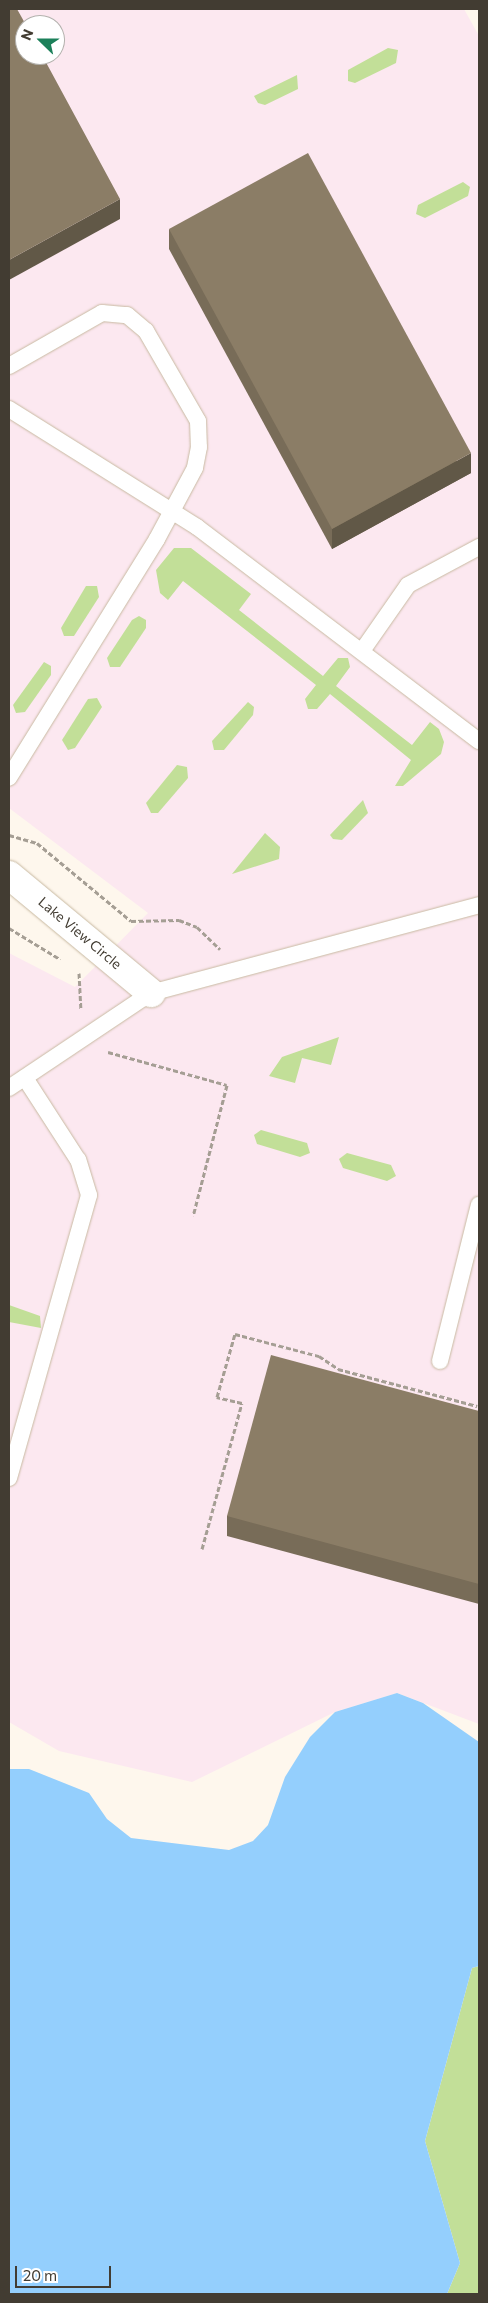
<!DOCTYPE html>
<style>
body{margin:0}
#map{position:relative;width:488px;height:2303px;overflow:hidden;background:#fef7ed;font-family:Commissioner,sans-serif}
div>[style]{position:absolute}
.commercial>*{inset:0;background:#fce8f0}
.green>*{inset:0;background:#c2df98}
.water>*{inset:0;background:#94cffd}
.path>*{height:3px;margin-top:-1.5px;transform-origin:0;background:repeating-linear-gradient(90deg,#a59e94 0 5px,transparent 0 7.5px)}
.roads{filter:drop-shadow(0 0 1px #c8b9a1) drop-shadow(0 0 1px #c8b9a1)}
.service>*{height:16px;margin:-8px;padding:0 8px;transform-origin:8px;border-radius:8px;background:#fff}
.minor>*{height:28px;margin:-14px;padding:0 14px;transform-origin:14px;border-radius:14px;background:#fff}
.wall>*{inset:0;background:#786c58}
.shaded-wall>*{inset:0;background:#615847}
.building>*{inset:0;background:#8b7d66}
span{translate:-50% -50%;white-space:nowrap;text-align:center;line-height:1.15;-webkit-text-stroke:5px #fff;paint-order:stroke}
.street-label{font-size:14px;color:#423c32}
.frame{position:absolute;inset:0;border:10px solid #423c32;pointer-events:none}
.north{position:absolute;left:15px;top:15px;width:50px;height:50px;box-sizing:border-box;background:#fff;border:1px solid #b3b1ad;border-radius:50%;rotate:292deg;font-size:14px;font-weight:700;line-height:20px;text-align:center;color:#423c32}
.north::after{content:'';display:block;margin:auto;width:18px;height:22px;background:#1c805a;clip-path:polygon(50% 0,100% 100%,50% 72%,0 100%)}
.scale{position:absolute;left:15px;top:2266px;width:96px;height:22px;box-sizing:border-box;border:2px solid #423c32;border-top:0;padding-left:6px;font-size:15px;line-height:18px;white-space:nowrap;color:#423c32;-webkit-text-stroke:4px #fff;paint-order:stroke}
</style>
<div id="map">
<div class="commercial">
<i style="clip-path:polygon(evenodd,9px 9px,464px 9px,479px 36px,479px 1724px,397px 1693px,335px 1712px,192px 1782px,59px 1751px,9px 1722px,9px 953px,75px 987px,148px 913px,9px 808px,9px 9px,25px 25px,55px 25px,55px 55px,25px 55px,25px 25px)"></i>
</div>
<div class="green">
<i style="clip-path:polygon(388px 48px,398px 50px,396px 63px,355px 83px,348px 81px,348px 70px)"></i>
<i style="clip-path:polygon(297px 75px,298px 89px,265px 105px,258px 103px,254px 96px)"></i>
<i style="clip-path:polygon(463px 182px,470px 187px,468px 196px,425px 218px,416px 214px,418px 205px)"></i>
<i style="clip-path:polygon(174px 548px,191px 548px,251px 594px,239px 610px,323px 676px,338px 658px,348px 658px,350px 667px,336px 686px,412px 745px,430px 722px,439px 729px,444px 742px,441px 754px,403px 786px,395px 786px,411px 760px,330px 694px,317px 709px,308px 709px,305px 699px,316px 685px,183px 581px,168px 600px,160px 593px,156px 570px)"></i>
<i style="clip-path:polygon(86px 586px,97px 586px,99px 597px,74px 636px,64px 636px,61px 628px)"></i>
<i style="clip-path:polygon(139px 616px,146px 620px,146px 628px,120px 667px,110px 667px,107px 658px,132px 620px)"></i>
<i style="clip-path:polygon(44px 662px,51px 666px,51px 675px,25px 712px,16px 713px,13px 705px)"></i>
<i style="clip-path:polygon(88px 699px,97px 698px,102px 707px,75px 748px,68px 750px,62px 740px)"></i>
<i style="clip-path:polygon(248px 702px,254px 707px,253px 715px,224px 750px,214px 750px,212px 741px)"></i>
<i style="clip-path:polygon(177px 765px,187px 767px,188px 778px,158px 813px,151px 813px,146px 803px)"></i>
<i style="clip-path:polygon(363px 800px,368px 813px,342px 840px,333px 839px,330px 835px)"></i>
<i style="clip-path:polygon(265px 833px,280px 847px,279px 859px,232px 874px)"></i>
<i style="clip-path:polygon(339px 1037px,331px 1065px,302px 1058px,295px 1083px,269px 1076px,282px 1057px)"></i>
<i style="clip-path:polygon(261px 1130px,307px 1143px,310px 1153px,300px 1157px,257px 1144px,254px 1135px)"></i>
<i style="clip-path:polygon(347px 1153px,391px 1165px,396px 1176px,387px 1181px,343px 1168px,339px 1159px)"></i>
<i style="clip-path:polygon(9px 1305px,40px 1316px,41px 1328px,9px 1322px)"></i>
<i style="clip-path:polygon(479px 1966px,479px 2294px,447px 2294px,460px 2263px,425px 2141px,472px 1968px)"></i>
</div>
<div class="water">
<i style="clip-path:polygon(397px 1693px,423px 1703px,479px 1742px,479px 1966px,472px 1968px,425px 2141px,460px 2263px,447px 2294px,9px 2294px,9px 1769px,29px 1769px,89px 1793px,107px 1819px,131px 1838px,229px 1850px,253px 1841px,268px 1825px,285px 1777px,310px 1737px,335px 1712px)"></i>
</div>
<div class="path">
<i style="left:9px;top:835px;width:29px;rotate:16deg"></i>
<i style="left:37px;top:843px;width:122px;rotate:39.7deg"></i>
<i style="left:131px;top:921px;width:48px;rotate:-1.2deg"></i>
<i style="left:179px;top:920px;width:19px;rotate:21deg"></i>
<i style="left:197px;top:927px;width:32px;rotate:44deg"></i>
<i style="left:9px;top:928px;width:60px;rotate:31.3deg"></i>
<i style="left:79px;top:973px;width:36px;rotate:87deg"></i>
<i style="left:108px;top:1052px;width:123px;rotate:15.5deg"></i>
<i style="left:227px;top:1085px;width:135px;rotate:104.5deg"></i>
<i style="left:202px;top:1549px;width:151px;rotate:-74.7deg"></i>
<i style="left:242px;top:1403px;width:26px;rotate:-167deg"></i>
<i style="left:217px;top:1397px;width:66px;rotate:-74.1deg"></i>
<i style="left:235px;top:1334px;width:87px;rotate:14.7deg"></i>
<i style="left:319px;top:1356px;width:23px;rotate:34deg"></i>
<i style="left:338px;top:1369px;width:144px;rotate:14.9deg"></i>
</div>
<div class="roads">
<div class="service">
<i style="left:9px;top:366px;width:107px;rotate:-29.7deg"></i>
<i style="left:102px;top:313px;width:25px;rotate:5deg"></i>
<i style="left:127px;top:315px;width:25px;rotate:40deg"></i>
<i style="left:146px;top:331px;width:104px;rotate:60deg"></i>
<i style="left:198px;top:421px;width:26px;rotate:88deg"></i>
<i style="left:199px;top:447px;width:21px;rotate:101deg"></i>
<i style="left:195px;top:468px;width:81px;rotate:118.2deg"></i>
<i style="left:157px;top:539px;width:281px;rotate:121.8deg"></i>
<i style="left:9px;top:409px;width:222px;rotate:32.1deg"></i>
<i style="left:197px;top:527px;width:354px;rotate:37.2deg"></i>
<i style="left:362px;top:651px;width:80px;rotate:-55.1deg"></i>
<i style="left:408px;top:585px;width:81px;rotate:-28.2deg"></i>
<i style="left:9px;top:1088px;width:171px;rotate:-33.8deg"></i>
<i style="left:151px;top:993px;width:340px;rotate:-15deg"></i>
<i style="left:440px;top:1361px;width:161px;rotate:-76deg"></i>
<i style="left:9px;top:1478px;width:294px;rotate:-74.2deg"></i>
<i style="left:89px;top:1195px;width:37px;rotate:-107deg"></i>
<i style="left:78px;top:1160px;width:98px;rotate:-122.9deg"></i>
</div>
<div class="minor">
<i style="left:9px;top:875px;width:185px;rotate:39.7deg"></i>
</div>
</div>
<div class="wall">
<i style="clip-path:polygon(169px 229px,471px 473px,332px 549px,169px 249px)"></i>
<i style="clip-path:polygon(479px 1411px,479px 1604px,227px 1536px,227px 1516px)"></i>
</div>
<div class="shaded-wall">
<i style="clip-path:polygon(120px 199px,120px 219px,9px 280px,9px 260px)"></i>
<i style="clip-path:polygon(471px 453px,471px 473px,332px 549px,332px 529px)"></i>
</div>
<div class="building">
<i style="clip-path:polygon(9px 9px,17px 9px,26px 25px,25px 25px,25px 55px,42px 55px,120px 199px,9px 260px)"></i>
<i style="clip-path:polygon(308px 153px,471px 453px,332px 529px,169px 229px)"></i>
<i style="clip-path:polygon(271px 1355px,479px 1411px,479px 1584px,227px 1516px)"></i>
</div>
<div class="street-label">
<span style="left:80px;top:933px;rotate:40deg">Lake View Circle</span>
</div>
<div class="frame"></div>
<div class="north">N</div>
<div class="scale">20 m</div>
</div>
